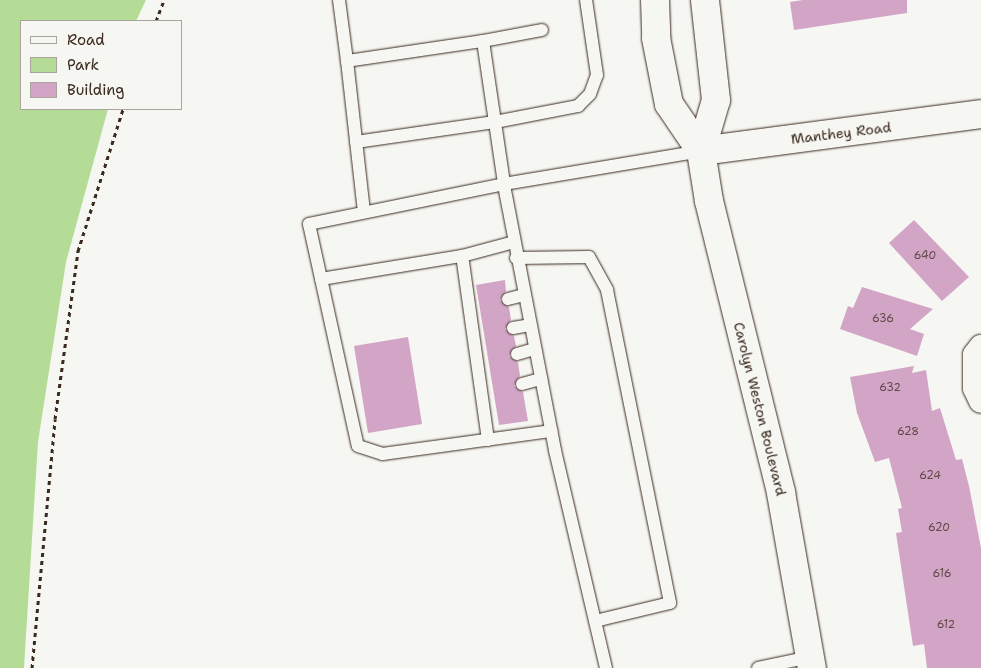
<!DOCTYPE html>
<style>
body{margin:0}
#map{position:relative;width:981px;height:668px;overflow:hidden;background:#f6f6f2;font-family:"Shantell Sans",sans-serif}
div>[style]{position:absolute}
.green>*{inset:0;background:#b5dc97}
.building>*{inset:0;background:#d2a5c6}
.path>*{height:3px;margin-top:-1.5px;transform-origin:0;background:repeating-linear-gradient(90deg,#3b2a1e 0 4px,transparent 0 8px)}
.roads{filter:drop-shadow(0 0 1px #3b2a1e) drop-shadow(0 0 1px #3b2a1e)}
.lane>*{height:12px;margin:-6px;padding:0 6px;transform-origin:6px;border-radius:6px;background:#f6f6f2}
.street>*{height:24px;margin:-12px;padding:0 12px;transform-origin:12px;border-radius:12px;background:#f6f6f2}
.secondary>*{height:28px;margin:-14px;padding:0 14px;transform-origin:14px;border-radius:14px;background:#f6f6f2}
span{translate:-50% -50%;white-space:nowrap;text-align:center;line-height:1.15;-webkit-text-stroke:4px #f6f6f2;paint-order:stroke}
.number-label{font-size:11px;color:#614948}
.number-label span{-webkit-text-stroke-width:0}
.street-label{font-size:14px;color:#3b2a1e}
.legend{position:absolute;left:20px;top:20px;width:162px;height:90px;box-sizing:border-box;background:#f6f6f2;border:1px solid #aba49d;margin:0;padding:6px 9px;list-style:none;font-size:15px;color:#3b2a1e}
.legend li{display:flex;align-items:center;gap:10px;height:25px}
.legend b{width:25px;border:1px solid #aba49d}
</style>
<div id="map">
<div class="green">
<i style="clip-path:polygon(0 0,146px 0,136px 21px,21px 21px,21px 109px,108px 109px,66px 262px,38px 442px,24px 668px,0 668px)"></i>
</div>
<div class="building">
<i style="clip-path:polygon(803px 0,907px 0,907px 13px,794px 30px,790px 2px)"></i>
<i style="clip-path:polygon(914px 220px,969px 277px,942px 301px,889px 243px)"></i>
<i style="clip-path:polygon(505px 280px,506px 291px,500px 300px,509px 307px,511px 320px,505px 329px,514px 336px,516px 346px,509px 356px,518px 362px,520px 376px,514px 386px,523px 392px,528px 421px,499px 425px,476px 285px)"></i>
<i style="clip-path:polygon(862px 287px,933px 309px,910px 329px,924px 334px,917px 356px,840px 329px,848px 306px,853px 308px)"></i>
<i style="clip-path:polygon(408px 337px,422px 424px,368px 433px,354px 346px)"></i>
<i style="clip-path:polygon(914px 366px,912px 373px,926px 370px,932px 411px,940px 408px,956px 460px,962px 459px,969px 486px,981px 548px,981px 668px,927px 668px,924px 644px,913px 646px,896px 533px,902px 532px,898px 509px,902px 508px,889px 458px,875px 462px,857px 413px,850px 377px)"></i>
</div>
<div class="path">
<i style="left:156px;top:21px;width:22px;rotate:-69deg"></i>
<i style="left:32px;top:668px;width:250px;rotate:-84.7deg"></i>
<i style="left:55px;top:419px;width:170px;rotate:-82.2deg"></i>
<i style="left:78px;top:251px;width:149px;rotate:-72.4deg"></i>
</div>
<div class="roads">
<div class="lane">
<i style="left:339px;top:0;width:62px;rotate:82.5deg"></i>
<i style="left:483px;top:41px;width:60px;rotate:-10.6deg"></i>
<i style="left:356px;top:142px;width:140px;rotate:-8.2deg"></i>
<i style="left:495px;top:122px;width:85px;rotate:-10.9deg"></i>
<i style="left:578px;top:106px;width:17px;rotate:-45deg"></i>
<i style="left:590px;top:94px;width:20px;rotate:-70deg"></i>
<i style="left:597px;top:75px;width:76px;rotate:-98.3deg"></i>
<i style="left:364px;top:212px;width:152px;rotate:-96.4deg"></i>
<i style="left:347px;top:61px;width:137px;rotate:-8.4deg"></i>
<i style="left:483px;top:41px;width:145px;rotate:81.6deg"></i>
<i style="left:504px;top:184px;width:199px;rotate:168.4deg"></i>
<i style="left:309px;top:224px;width:227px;rotate:77.6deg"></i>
<i style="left:358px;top:446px;width:26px;rotate:18deg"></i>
<i style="left:383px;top:454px;width:170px;rotate:-7.8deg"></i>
<i style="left:516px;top:258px;width:73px;rotate:-0.8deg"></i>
<i style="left:589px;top:257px;width:38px;rotate:61deg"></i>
<i style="left:607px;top:290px;width:319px;rotate:78.6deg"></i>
<i style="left:670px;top:603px;width:77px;rotate:166.5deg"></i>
<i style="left:321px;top:279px;width:143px;rotate:-9.3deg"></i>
<i style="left:508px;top:299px;width:16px;rotate:-14deg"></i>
<i style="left:513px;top:328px;width:17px;rotate:-10deg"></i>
<i style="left:517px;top:354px;width:19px;rotate:-16deg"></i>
<i style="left:522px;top:384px;width:20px;rotate:-15deg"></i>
<i style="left:488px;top:440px;width:186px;rotate:-98deg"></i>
<i style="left:462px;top:256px;width:54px;rotate:-15.1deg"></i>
<i style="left:606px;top:668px;width:224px;rotate:-103.2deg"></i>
<i style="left:555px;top:450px;width:271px;rotate:-100.9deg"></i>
<i style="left:504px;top:184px;width:200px;rotate:-9.5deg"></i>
<i style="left:758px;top:668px;width:53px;rotate:-11.9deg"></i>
</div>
<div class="street">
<i style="left:981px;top:347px;width:10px;rotate:127deg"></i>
<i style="left:975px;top:355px;width:33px;rotate:90deg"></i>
<i style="left:975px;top:388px;width:14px;rotate:65deg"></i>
</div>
<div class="secondary">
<i style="left:655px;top:0;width:38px;rotate:88deg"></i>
<i style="left:656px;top:38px;width:67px;rotate:78.9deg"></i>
<i style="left:669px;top:104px;width:57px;rotate:55.8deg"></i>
<i style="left:701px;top:151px;width:51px;rotate:80.9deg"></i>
<i style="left:709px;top:201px;width:301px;rotate:76.1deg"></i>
<i style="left:781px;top:493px;width:178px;rotate:80deg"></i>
<i style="left:701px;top:151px;width:282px;rotate:-7.5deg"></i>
<i style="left:701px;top:151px;width:53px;rotate:-73.6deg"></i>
<i style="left:716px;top:100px;width:101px;rotate:-96.3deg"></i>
</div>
</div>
<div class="number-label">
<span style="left:925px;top:256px">640</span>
<span style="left:883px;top:319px">636</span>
<span style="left:890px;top:388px">632</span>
<span style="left:908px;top:432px">628</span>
<span style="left:930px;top:476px">624</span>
<span style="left:939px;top:528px">620</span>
<span style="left:942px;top:574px">616</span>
<span style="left:946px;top:625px">612</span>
</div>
<div class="street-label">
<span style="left:841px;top:133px;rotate:-7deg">Manthey Road</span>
<span style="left:760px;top:409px;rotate:76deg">Carolyn Weston Boulevard</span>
</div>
<ul class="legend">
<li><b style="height:6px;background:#f6f6f2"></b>Road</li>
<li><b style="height:14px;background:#b5dc97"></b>Park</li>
<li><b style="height:14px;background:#d2a5c6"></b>Building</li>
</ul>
</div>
